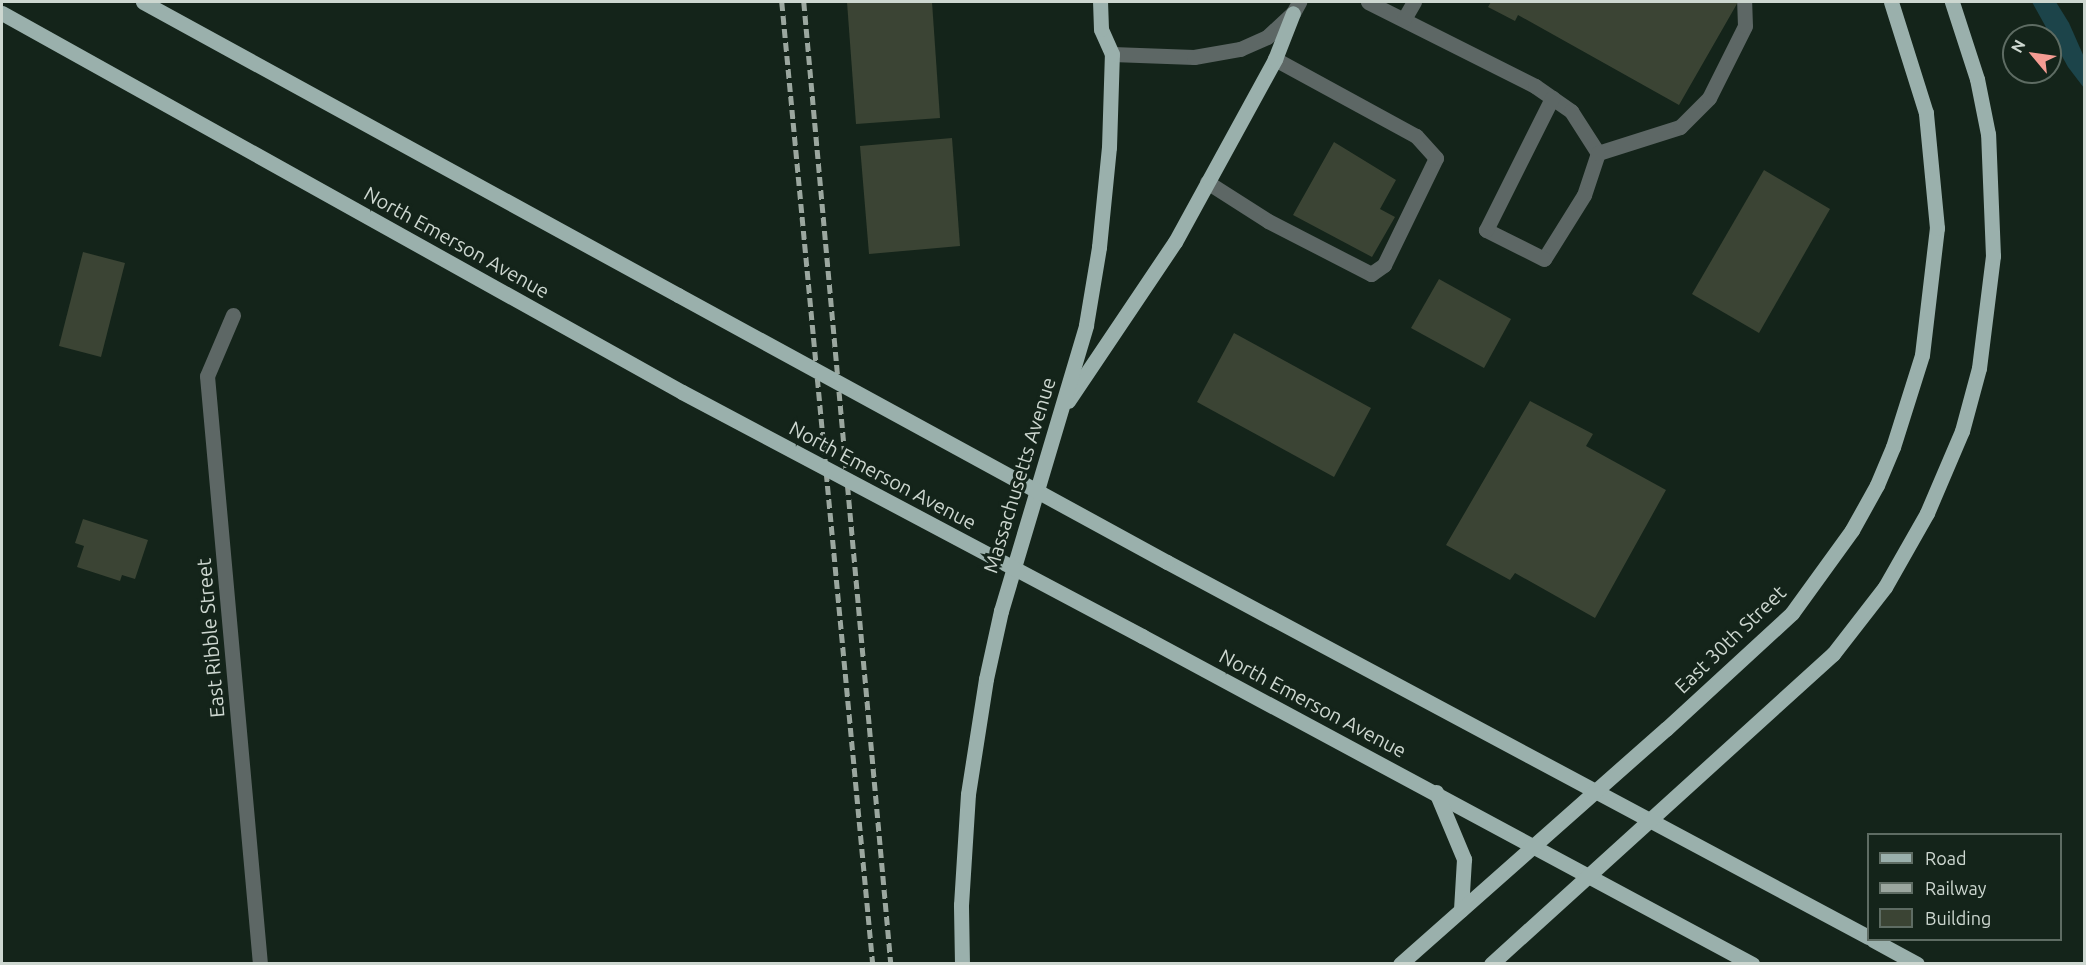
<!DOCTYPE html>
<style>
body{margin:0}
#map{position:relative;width:2086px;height:965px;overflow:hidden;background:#14241a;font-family:Ubuntu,sans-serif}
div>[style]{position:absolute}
.water>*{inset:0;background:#1c444a}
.building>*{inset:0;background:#3b4434}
.minor>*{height:15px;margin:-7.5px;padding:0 7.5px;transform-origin:7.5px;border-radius:7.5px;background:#5d6765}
.major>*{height:15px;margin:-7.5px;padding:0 7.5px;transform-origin:7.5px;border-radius:7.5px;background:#9ab0ac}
.rail>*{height:4.5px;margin-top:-2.25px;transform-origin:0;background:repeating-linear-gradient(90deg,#9ba79f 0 9px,transparent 0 13.5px)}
.major-bridge>*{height:15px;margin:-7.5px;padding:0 7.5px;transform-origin:7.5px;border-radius:7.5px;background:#9ab0ac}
span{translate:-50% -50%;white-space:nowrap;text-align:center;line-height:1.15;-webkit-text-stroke:6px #14241a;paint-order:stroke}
.street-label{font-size:20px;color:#cdd7d0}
.frame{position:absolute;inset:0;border:3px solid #cdd7d0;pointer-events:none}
.legend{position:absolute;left:1867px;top:833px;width:195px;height:108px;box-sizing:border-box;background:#14241a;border:2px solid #5e6c63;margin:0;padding:8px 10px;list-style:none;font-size:18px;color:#cdd7d0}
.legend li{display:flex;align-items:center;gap:12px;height:30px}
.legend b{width:30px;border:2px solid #5e6c63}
.north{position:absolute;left:2002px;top:24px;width:60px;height:60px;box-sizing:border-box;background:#14241a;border:2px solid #5e6c63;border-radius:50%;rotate:299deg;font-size:16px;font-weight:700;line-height:24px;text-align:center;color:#cdd7d0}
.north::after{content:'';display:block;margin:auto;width:21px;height:27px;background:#f59c93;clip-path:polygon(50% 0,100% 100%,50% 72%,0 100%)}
</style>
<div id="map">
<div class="water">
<i style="clip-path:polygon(2032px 2px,2056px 2px,2069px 23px,2084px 57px,2084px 88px,2068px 67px)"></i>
</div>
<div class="building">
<i style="clip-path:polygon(847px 2px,932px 2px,940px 118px,856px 124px)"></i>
<i style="clip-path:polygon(1491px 2px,1738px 2px,1679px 105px,1518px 15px,1515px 21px,1488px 7px)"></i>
<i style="clip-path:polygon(952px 138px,960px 246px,869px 254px,860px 146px)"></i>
<i style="clip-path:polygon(1334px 142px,1396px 180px,1380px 209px,1395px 217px,1372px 257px,1293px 215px)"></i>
<i style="clip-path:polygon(1764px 170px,1830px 209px,1759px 333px,1692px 294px)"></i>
<i style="clip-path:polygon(83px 252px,125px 263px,101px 357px,59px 346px)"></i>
<i style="clip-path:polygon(1439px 279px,1511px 319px,1484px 368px,1411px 328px)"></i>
<i style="clip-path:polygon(1234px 333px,1371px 408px,1334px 477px,1197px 402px)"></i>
<i style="clip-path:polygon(1530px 401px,1593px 434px,1586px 446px,1666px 490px,1595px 618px,1515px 573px,1510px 580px,1446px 545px)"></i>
<i style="clip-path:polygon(83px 519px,148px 540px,135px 579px,122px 575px,120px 581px,77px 567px,84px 546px,75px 543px)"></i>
</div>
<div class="minor">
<i style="left:1368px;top:2px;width:187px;rotate:26.7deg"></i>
<i style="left:1535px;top:86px;width:44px;rotate:34.8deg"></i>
<i style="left:1571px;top:111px;width:50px;rotate:57.3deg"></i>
<i style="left:1598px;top:153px;width:44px;rotate:108.4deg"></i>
<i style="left:1584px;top:195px;width:75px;rotate:122deg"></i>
<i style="left:1544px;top:259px;width:65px;rotate:-153.4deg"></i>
<i style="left:1486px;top:230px;width:148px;rotate:-63.4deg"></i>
<i style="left:1404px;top:19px;width:20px;rotate:-60deg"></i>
<i style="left:1112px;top:54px;width:82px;rotate:2.1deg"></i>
<i style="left:1194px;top:57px;width:47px;rotate:-9.9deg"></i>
<i style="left:1240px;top:49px;width:30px;rotate:-24deg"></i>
<i style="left:1267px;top:37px;width:35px;rotate:-43deg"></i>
<i style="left:1293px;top:13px;width:13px;rotate:-61deg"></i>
<i style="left:1598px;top:153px;width:86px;rotate:-17.6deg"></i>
<i style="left:1680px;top:127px;width:41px;rotate:-45deg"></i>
<i style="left:1709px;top:98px;width:80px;rotate:-63.4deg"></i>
<i style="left:1745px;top:26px;width:24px;rotate:-92deg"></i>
<i style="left:1207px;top:182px;width:72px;rotate:32.6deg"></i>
<i style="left:1268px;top:221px;width:116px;rotate:27.2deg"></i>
<i style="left:1371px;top:274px;width:16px;rotate:-35deg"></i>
<i style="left:1384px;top:265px;width:119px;rotate:-64.1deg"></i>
<i style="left:1436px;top:158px;width:30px;rotate:-132deg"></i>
<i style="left:1416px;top:136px;width:161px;rotate:-151.4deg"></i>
<i style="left:233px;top:315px;width:66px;rotate:113.1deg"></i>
<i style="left:207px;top:376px;width:590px;rotate:84.85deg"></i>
</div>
<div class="major">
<i style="left:143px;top:2px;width:610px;rotate:28.71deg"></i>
<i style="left:2px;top:13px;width:778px;rotate:29.13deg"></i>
<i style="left:1068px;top:401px;width:192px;rotate:-56.1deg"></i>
<i style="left:1175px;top:242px;width:209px;rotate:-61.3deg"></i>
<i style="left:1275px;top:59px;width:49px;rotate:-68.6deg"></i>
<i style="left:1167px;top:562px;width:795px;rotate:28.14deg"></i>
<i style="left:1142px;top:636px;width:693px;rotate:28.27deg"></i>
<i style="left:1436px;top:792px;width:73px;rotate:67.3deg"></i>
<i style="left:1464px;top:859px;width:51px;rotate:93.4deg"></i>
<i style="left:1873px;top:940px;width:50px;rotate:28.6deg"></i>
<i style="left:962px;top:964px;width:59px;rotate:-91deg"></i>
<i style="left:961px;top:905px;width:111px;rotate:-86.4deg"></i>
<i style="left:968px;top:794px;width:116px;rotate:-81.1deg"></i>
<i style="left:986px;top:679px;width:70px;rotate:-77.6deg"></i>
<i style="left:1001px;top:611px;width:298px;rotate:-73.4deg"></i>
<i style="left:1086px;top:325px;width:79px;rotate:-80.5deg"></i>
<i style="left:1099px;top:247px;width:100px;rotate:-84.3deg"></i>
<i style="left:1109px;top:147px;width:93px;rotate:-88.2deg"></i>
<i style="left:1112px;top:54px;width:27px;rotate:-114deg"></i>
<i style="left:1101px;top:29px;width:27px;rotate:-92deg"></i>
<i style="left:1400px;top:964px;width:355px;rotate:-41.5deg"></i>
<i style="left:1666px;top:729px;width:171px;rotate:-42.6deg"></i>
<i style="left:1792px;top:613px;width:102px;rotate:-54.1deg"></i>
<i style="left:1852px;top:530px;width:51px;rotate:-60.9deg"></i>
<i style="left:1877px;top:485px;width:41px;rotate:-67.2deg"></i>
<i style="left:1893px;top:447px;width:96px;rotate:-72.5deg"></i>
<i style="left:1922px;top:355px;width:128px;rotate:-83.3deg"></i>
<i style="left:1937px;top:228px;width:116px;rotate:-95.5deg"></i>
<i style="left:1926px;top:113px;width:116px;rotate:-107.5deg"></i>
<i style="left:1491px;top:964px;width:462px;rotate:-42.2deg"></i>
<i style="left:1833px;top:654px;width:85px;rotate:-52.2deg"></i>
<i style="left:1885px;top:587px;width:85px;rotate:-60.4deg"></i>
<i style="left:1927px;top:513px;width:89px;rotate:-66.9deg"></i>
<i style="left:1962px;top:431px;width:65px;rotate:-74.9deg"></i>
<i style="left:1979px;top:368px;width:113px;rotate:-82.9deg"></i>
<i style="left:1993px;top:256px;width:122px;rotate:-92.3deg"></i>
<i style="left:1988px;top:134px;width:56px;rotate:-101.3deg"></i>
<i style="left:1977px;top:79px;width:81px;rotate:-108deg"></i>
</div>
<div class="rail">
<i style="left:782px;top:2px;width:966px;rotate:84.6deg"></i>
<i style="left:804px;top:2px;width:966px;rotate:84.83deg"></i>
</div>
<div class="major-bridge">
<i style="left:678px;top:295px;width:557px;rotate:28.64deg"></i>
<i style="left:682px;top:392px;width:521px;rotate:27.94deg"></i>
</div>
<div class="street-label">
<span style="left:457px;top:242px;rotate:29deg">North Emerson Avenue</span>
<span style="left:883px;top:475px;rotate:28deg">North Emerson Avenue</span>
<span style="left:1019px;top:475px;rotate:-73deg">Massachusetts Avenue</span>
<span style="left:210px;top:638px;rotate:-95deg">East Ribble Street</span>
<span style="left:1730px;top:639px;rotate:-44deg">East 30th Street</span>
<span style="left:1313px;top:703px;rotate:28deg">North Emerson Avenue</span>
</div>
<div class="frame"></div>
<ul class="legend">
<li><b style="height:8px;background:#9ab0ac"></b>Road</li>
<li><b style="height:8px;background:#9ba79f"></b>Railway</li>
<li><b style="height:16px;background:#3b4434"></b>Building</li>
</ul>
<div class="north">N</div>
</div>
